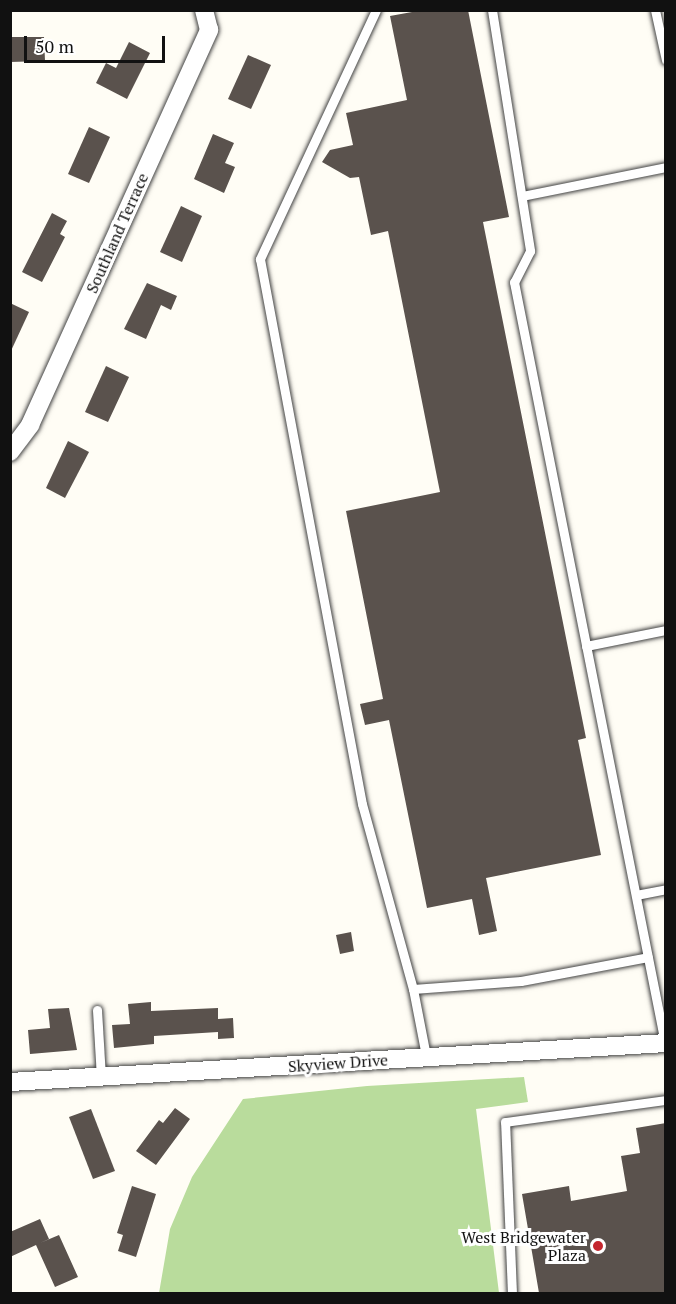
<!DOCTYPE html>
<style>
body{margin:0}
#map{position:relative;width:676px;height:1304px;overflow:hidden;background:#fffdf5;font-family:"PT Serif",serif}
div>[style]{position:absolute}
.forest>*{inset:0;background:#b9dc9c}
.building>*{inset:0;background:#5a524d}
.roads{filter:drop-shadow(0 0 2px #444) drop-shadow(0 0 2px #444)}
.service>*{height:9px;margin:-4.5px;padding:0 4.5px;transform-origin:4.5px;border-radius:4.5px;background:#fff}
.minor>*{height:18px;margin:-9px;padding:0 9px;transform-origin:9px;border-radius:9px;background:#fff}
.dots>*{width:16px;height:16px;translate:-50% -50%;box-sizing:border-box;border:3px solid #fff;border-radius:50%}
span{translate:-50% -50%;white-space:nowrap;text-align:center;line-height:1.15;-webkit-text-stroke:6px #fff;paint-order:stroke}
.street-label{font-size:16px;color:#111}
.poi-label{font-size:16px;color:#111}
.right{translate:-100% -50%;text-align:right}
.frame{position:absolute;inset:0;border:12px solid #111;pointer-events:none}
.scale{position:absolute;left:24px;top:36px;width:141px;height:27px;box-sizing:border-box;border:3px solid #111;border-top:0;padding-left:8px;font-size:18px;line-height:21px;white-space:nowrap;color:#111;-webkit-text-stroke:4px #fff;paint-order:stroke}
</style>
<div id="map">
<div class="forest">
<i style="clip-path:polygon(524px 1077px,528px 1102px,476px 1109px,499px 1293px,159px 1293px,170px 1229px,192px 1177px,243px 1099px,367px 1086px)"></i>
</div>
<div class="building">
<i style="clip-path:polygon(423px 10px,468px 10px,509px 217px,483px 222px,586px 738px,578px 740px,601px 855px,486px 878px,497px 931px,479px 935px,472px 899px,427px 908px,389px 720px,365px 725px,360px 704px,383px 699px,346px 511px,440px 492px,388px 231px,371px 235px,359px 177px,350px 178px,322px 162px,330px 150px,353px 145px,346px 113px,407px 100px,390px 16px)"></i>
<i style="clip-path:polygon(10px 37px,44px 37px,45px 61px,10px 62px)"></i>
<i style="clip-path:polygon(129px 42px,150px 53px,127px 99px,96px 83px,106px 63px,116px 68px)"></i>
<i style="clip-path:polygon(248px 55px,271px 65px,251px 109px,228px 99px)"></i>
<i style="clip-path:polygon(89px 127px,110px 137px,89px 183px,68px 174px)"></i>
<i style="clip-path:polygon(213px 134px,234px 143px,225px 163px,235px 167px,224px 193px,194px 179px)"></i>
<i style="clip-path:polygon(181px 206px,202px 216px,182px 262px,160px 252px)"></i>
<i style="clip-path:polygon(52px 213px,67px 221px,60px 234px,65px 237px,42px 282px,22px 272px)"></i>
<i style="clip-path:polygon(147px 283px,177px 296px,171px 310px,161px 305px,146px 339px,124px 329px)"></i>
<i style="clip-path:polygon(10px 303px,29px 312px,10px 353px)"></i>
<i style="clip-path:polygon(106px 366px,129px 377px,108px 422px,85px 412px)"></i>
<i style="clip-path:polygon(68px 441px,89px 452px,65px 498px,46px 488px)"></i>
<i style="clip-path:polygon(351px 932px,354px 951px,340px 954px,336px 935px)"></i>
<i style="clip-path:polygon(151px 1002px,151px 1011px,218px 1008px,218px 1019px,233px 1018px,234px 1038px,218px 1039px,218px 1032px,154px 1036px,154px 1044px,114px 1048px,112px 1025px,130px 1024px,128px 1004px)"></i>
<i style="clip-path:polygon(69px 1008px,77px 1050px,30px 1054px,28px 1030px,50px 1028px,48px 1009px)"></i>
<i style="clip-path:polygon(175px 1108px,190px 1119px,156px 1165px,136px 1151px,159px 1120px,163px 1123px)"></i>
<i style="clip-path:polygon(91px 1109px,115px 1171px,93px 1179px,69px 1117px)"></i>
<i style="clip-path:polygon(666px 1123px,666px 1293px,539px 1293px,522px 1194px,569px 1186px,571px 1201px,627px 1191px,621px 1156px,640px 1153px,636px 1128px)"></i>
<i style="clip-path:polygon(132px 1186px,156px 1194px,136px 1257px,118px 1251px,123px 1235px,117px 1233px)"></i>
<i style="clip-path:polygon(40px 1219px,49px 1239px,40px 1243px,59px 1235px,78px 1277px,55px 1287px,36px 1245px,10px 1257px,10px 1232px)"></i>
</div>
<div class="roads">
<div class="service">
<i style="left:376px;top:10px;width:275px;rotate:115deg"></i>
<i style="left:260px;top:259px;width:554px;rotate:79.4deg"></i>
<i style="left:362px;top:804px;width:192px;rotate:74.6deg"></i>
<i style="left:413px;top:989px;width:68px;rotate:79deg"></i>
<i style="left:492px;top:10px;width:244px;rotate:81deg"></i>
<i style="left:530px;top:251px;width:35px;rotate:117deg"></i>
<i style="left:514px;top:282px;width:776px;rotate:78.78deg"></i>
<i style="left:655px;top:10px;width:51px;rotate:77.6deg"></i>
<i style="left:522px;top:196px;width:147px;rotate:-11.4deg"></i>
<i style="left:586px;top:646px;width:82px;rotate:-11.3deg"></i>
<i style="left:636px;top:895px;width:31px;rotate:-11deg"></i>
<i style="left:413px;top:989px;width:108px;rotate:-4.2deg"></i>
<i style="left:521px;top:981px;width:129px;rotate:-10.7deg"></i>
<i style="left:97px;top:1010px;width:67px;rotate:86.6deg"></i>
<i style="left:512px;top:1294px;width:172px;rotate:-92.3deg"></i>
<i style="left:505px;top:1122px;width:162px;rotate:-7.8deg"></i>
</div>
<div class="minor">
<i style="left:10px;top:452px;width:34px;rotate:-53deg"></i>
<i style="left:30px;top:425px;width:434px;rotate:-65.6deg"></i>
<i style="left:209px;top:30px;width:21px;rotate:-104deg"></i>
<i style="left:10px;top:1082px;width:657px;rotate:-3.4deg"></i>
</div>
</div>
<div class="dots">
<i style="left:598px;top:1246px;background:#c4262e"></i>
</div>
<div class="street-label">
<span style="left:117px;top:233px;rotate:-66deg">Southland Terrace</span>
<span style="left:338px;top:1063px;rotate:-4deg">Skyview Drive</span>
</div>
<div class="poi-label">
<span class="right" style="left:586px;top:1246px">West Bridgewater<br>Plaza</span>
</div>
<div class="frame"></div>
<div class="scale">50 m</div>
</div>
